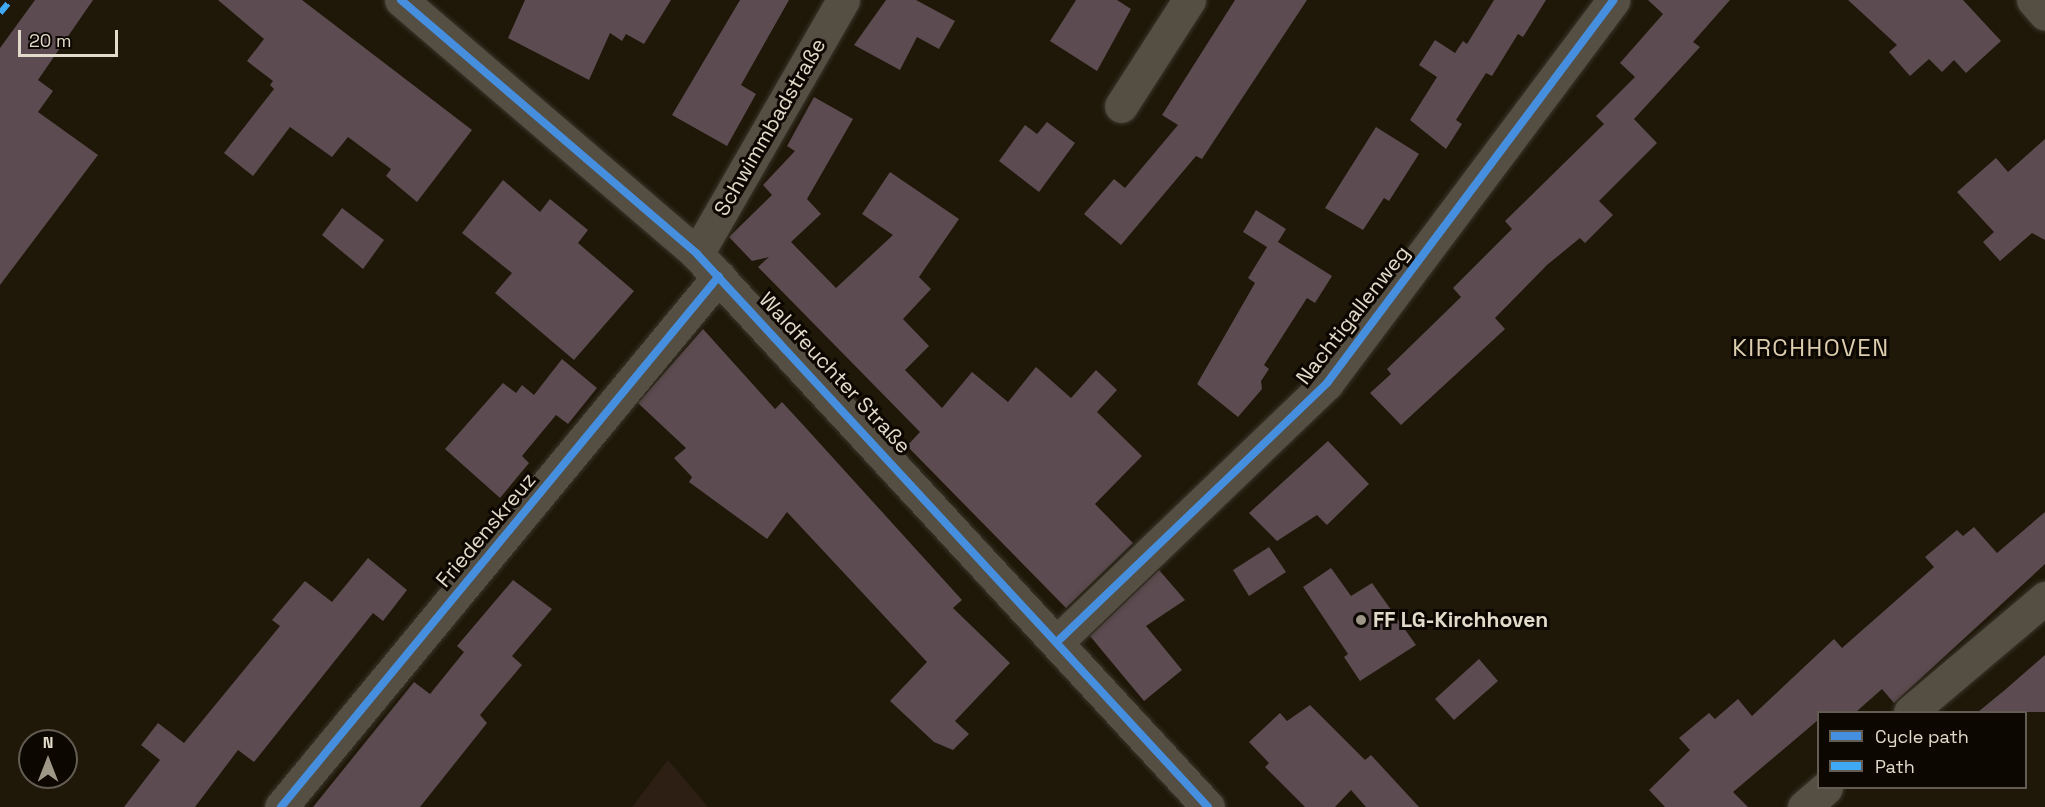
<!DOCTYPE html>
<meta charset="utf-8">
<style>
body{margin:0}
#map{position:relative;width:2045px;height:807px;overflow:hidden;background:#1f1809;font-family:"Space Grotesk",sans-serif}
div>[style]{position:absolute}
.education>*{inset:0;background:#2e1f15}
.building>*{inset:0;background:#5c4b50}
.roads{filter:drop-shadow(0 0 2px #39342a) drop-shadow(0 0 2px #39342a)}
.street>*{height:33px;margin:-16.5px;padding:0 16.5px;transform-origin:16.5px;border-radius:16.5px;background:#544e43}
.secondary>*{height:33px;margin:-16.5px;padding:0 16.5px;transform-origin:16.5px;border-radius:16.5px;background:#544e43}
.quiet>*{height:6px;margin-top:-3px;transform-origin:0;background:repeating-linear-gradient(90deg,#3fa9f5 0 12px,transparent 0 18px)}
.cycleway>*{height:8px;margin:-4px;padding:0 4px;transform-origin:4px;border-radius:4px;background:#468fdf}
.dots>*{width:16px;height:16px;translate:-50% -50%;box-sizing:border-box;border:3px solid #0c0701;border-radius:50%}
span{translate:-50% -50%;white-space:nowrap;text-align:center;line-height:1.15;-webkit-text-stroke:6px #0c0701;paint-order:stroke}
.street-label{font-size:21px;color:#e2dbcb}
.poi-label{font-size:21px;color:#e2dbcb;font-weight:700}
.left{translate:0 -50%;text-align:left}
.quarter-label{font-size:24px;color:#dccdad;letter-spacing:1.5px}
.legend{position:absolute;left:1817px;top:711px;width:210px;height:78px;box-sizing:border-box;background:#0c0701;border:2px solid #625c52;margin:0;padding:8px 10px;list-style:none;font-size:18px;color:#e2dbcb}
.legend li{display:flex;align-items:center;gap:12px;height:30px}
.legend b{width:30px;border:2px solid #625c52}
.north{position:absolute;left:18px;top:729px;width:60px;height:60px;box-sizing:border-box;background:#0c0701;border:2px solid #625c52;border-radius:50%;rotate:0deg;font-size:16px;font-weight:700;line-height:24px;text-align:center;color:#e2dbcb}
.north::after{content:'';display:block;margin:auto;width:21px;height:27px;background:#9e9787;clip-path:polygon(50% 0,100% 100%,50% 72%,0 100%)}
.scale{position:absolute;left:18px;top:30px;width:100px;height:27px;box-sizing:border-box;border:3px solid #e2dbcb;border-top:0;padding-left:8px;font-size:18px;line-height:21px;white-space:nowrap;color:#e2dbcb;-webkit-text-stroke:4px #0c0701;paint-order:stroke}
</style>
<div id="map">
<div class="education">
<i style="clip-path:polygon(668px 760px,708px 807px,632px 807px)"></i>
</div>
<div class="building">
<i style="clip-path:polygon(35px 0,93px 0,38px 80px,53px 91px,38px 112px,98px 155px,0 285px,0 48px)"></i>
<i style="clip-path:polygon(218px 0,302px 0,472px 130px,417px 202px,386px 176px,391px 169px,348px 137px,332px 157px,290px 127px,253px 176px,224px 153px,274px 89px,270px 85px,273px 81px,247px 61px,264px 39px)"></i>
<i style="clip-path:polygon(525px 0,671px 0,644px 44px,626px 34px,622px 41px,610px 33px,589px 80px,508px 38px)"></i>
<i style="clip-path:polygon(740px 0,789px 0,741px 85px,756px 94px,727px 146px,672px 115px)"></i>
<i style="clip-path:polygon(886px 0,916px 0,955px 21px,939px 49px,917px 37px,900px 70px,854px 45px)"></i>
<i style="clip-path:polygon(1076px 0,1117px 0,1131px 9px,1097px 71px,1050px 41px)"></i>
<i style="clip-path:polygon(1235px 0,1307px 0,1202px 159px,1196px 156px,1121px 245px,1084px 214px,1114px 179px,1125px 188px,1178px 125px,1162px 115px)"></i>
<i style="clip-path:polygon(1494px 0,1546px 0,1523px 37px,1518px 34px,1492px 76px,1486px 73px,1456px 120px,1462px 124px,1446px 149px,1410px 120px,1437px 77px,1419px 65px,1435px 40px,1455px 53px,1463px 41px,1467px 44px)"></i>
<i style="clip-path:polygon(1648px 0,1730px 0,1693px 42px,1700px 47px,1634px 119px,1657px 143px,1599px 201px,1613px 215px,1585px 243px,1580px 238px,1547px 265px,1495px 318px,1505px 329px,1401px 425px,1370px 393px,1391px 374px,1387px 369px,1461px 297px,1453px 288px,1512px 229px,1505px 221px,1604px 124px,1596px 116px,1635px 77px,1620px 63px,1663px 14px)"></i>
<i style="clip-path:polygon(1848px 0,1963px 0,2001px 41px,1966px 73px,1954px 60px,1942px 72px,1929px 59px,1910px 76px,1889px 52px,1897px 45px)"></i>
<i style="clip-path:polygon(814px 97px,853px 119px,807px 199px,821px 214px,791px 242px,836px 288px,893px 235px,862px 214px,890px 172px,959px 219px,919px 277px,931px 289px,903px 319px,929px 346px,905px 370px,942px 408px,972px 372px,1008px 402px,1036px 367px,1071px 398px,1096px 370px,1117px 390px,1097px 412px,1142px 456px,1095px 504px,1133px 543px,1066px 608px,907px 446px,920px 432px,758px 267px,769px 257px,752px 261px,729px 237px,772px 195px,763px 185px,795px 151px,787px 146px)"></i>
<i style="clip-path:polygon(1047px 122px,1075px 143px,1039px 192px,999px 161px,1025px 125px,1037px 134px)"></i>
<i style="clip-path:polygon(1376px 127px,1419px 154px,1389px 201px,1384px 198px,1363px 230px,1325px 208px)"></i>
<i style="clip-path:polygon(2045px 139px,2045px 240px,2032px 233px,2000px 261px,1983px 242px,1994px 232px,1957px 192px,1996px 158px,2008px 172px)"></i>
<i style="clip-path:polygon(503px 180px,540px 212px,550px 199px,588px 230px,578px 243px,634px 291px,574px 360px,495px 293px,512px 273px,462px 233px)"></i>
<i style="clip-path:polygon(342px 208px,384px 240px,363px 269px,322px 235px)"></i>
<i style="clip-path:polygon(1256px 210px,1286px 229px,1278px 242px,1332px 276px,1315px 303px,1307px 298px,1264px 365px,1269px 369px,1261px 381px,1262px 389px,1238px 417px,1197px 384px,1255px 283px,1248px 278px,1267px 247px,1243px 232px)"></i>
<i style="clip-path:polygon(703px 329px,775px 409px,782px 402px,805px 427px,962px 600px,953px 608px,1010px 663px,955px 721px,969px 734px,953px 750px,934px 742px,890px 701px,927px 662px,787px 512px,767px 539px,689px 482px,692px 477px,674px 458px,686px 448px,638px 403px)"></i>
<i style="clip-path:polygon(562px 359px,597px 388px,568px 424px,556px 415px,522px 456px,529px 463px,500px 498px,445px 449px,503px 383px,516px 393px,522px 385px,534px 395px)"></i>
<i style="clip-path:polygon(1328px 441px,1369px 484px,1327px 525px,1317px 515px,1277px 541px,1249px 513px)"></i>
<i style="clip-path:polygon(2045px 512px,2045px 564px,1894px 703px,1882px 689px,1856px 712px,1818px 712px,1818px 720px,1733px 792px,1748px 807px,1665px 807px,1649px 790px,1690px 750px,1679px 738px,1709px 713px,1715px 719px,1738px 699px,1752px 716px,1834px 639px,1842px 648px,1934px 567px,1925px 557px,1957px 530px,1963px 536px,1974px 527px,1997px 553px)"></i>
<i style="clip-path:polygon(1269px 547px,1286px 572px,1249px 596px,1233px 570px)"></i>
<i style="clip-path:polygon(368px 558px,407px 590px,383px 621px,373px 613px,254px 762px,238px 750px,195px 807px,124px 807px,160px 760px,141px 745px,158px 723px,184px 743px,280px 626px,272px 620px,305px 581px,332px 602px)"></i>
<i style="clip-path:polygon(1331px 568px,1351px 596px,1372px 583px,1416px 645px,1360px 681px,1344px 657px,1348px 654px,1303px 587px)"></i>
<i style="clip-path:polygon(1159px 570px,1185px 600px,1146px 626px,1182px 670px,1144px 701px,1090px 636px)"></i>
<i style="clip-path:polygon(513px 580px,552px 609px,512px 656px,522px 665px,480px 715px,487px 723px,420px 807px,313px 807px,414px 682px,430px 694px,464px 652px,457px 646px)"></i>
<i style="clip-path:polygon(2045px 655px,2045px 712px,1978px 712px,2006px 689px)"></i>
<i style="clip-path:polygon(1479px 659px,1498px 681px,1454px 720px,1435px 699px)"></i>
<i style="clip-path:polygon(1310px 705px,1365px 760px,1371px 755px,1419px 807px,1366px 807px,1351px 790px,1335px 807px,1305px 807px,1265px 767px,1269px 763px,1249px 742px,1280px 713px,1287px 721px)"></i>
</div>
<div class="roads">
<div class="street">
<i style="left:2033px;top:0;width:18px;rotate:49deg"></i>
<i style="left:1121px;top:106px;width:126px;rotate:-57.3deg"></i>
<i style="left:697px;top:254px;width:293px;rotate:-60.1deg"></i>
<i style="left:1057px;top:642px;width:374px;rotate:-43.8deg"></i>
<i style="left:1327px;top:383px;width:478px;rotate:-53.2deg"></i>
<i style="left:1910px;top:712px;width:177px;rotate:-40.2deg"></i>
<i style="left:281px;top:807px;width:688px;rotate:-50.48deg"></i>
<i style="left:1804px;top:807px;width:29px;rotate:-41deg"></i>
</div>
<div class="secondary">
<i style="left:401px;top:0;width:390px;rotate:40.6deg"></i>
<i style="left:697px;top:254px;width:753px;rotate:47.26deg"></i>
</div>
</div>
<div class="quiet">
<i style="left:0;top:13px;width:17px;rotate:-50deg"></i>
</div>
<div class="cycleway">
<i style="left:401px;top:0;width:390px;rotate:40.6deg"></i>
<i style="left:697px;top:254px;width:753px;rotate:47.26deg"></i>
<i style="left:1057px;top:642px;width:374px;rotate:-43.8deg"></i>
<i style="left:1327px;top:383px;width:478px;rotate:-53.2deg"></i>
<i style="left:281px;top:807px;width:688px;rotate:-50.48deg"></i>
</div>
<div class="dots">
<i style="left:1361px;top:620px;background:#9e9787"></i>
</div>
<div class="street-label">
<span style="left:770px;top:127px;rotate:-60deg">Schwimmbadstraße</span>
<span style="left:1353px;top:315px;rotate:-52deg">Nachtigallenweg</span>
<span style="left:835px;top:373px;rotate:47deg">Waldfeuchter Straße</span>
<span style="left:486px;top:530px;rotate:-50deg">Friedenskreuz</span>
</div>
<div class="poi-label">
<span class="left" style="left:1373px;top:620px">FF LG-Kirchhoven</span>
</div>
<div class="quarter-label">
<span style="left:1811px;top:348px">KIRCHHOVEN</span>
</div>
<ul class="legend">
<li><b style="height:8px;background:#468fdf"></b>Cycle path</li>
<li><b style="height:8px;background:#3fa9f5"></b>Path</li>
</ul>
<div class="north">N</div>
<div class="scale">20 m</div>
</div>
